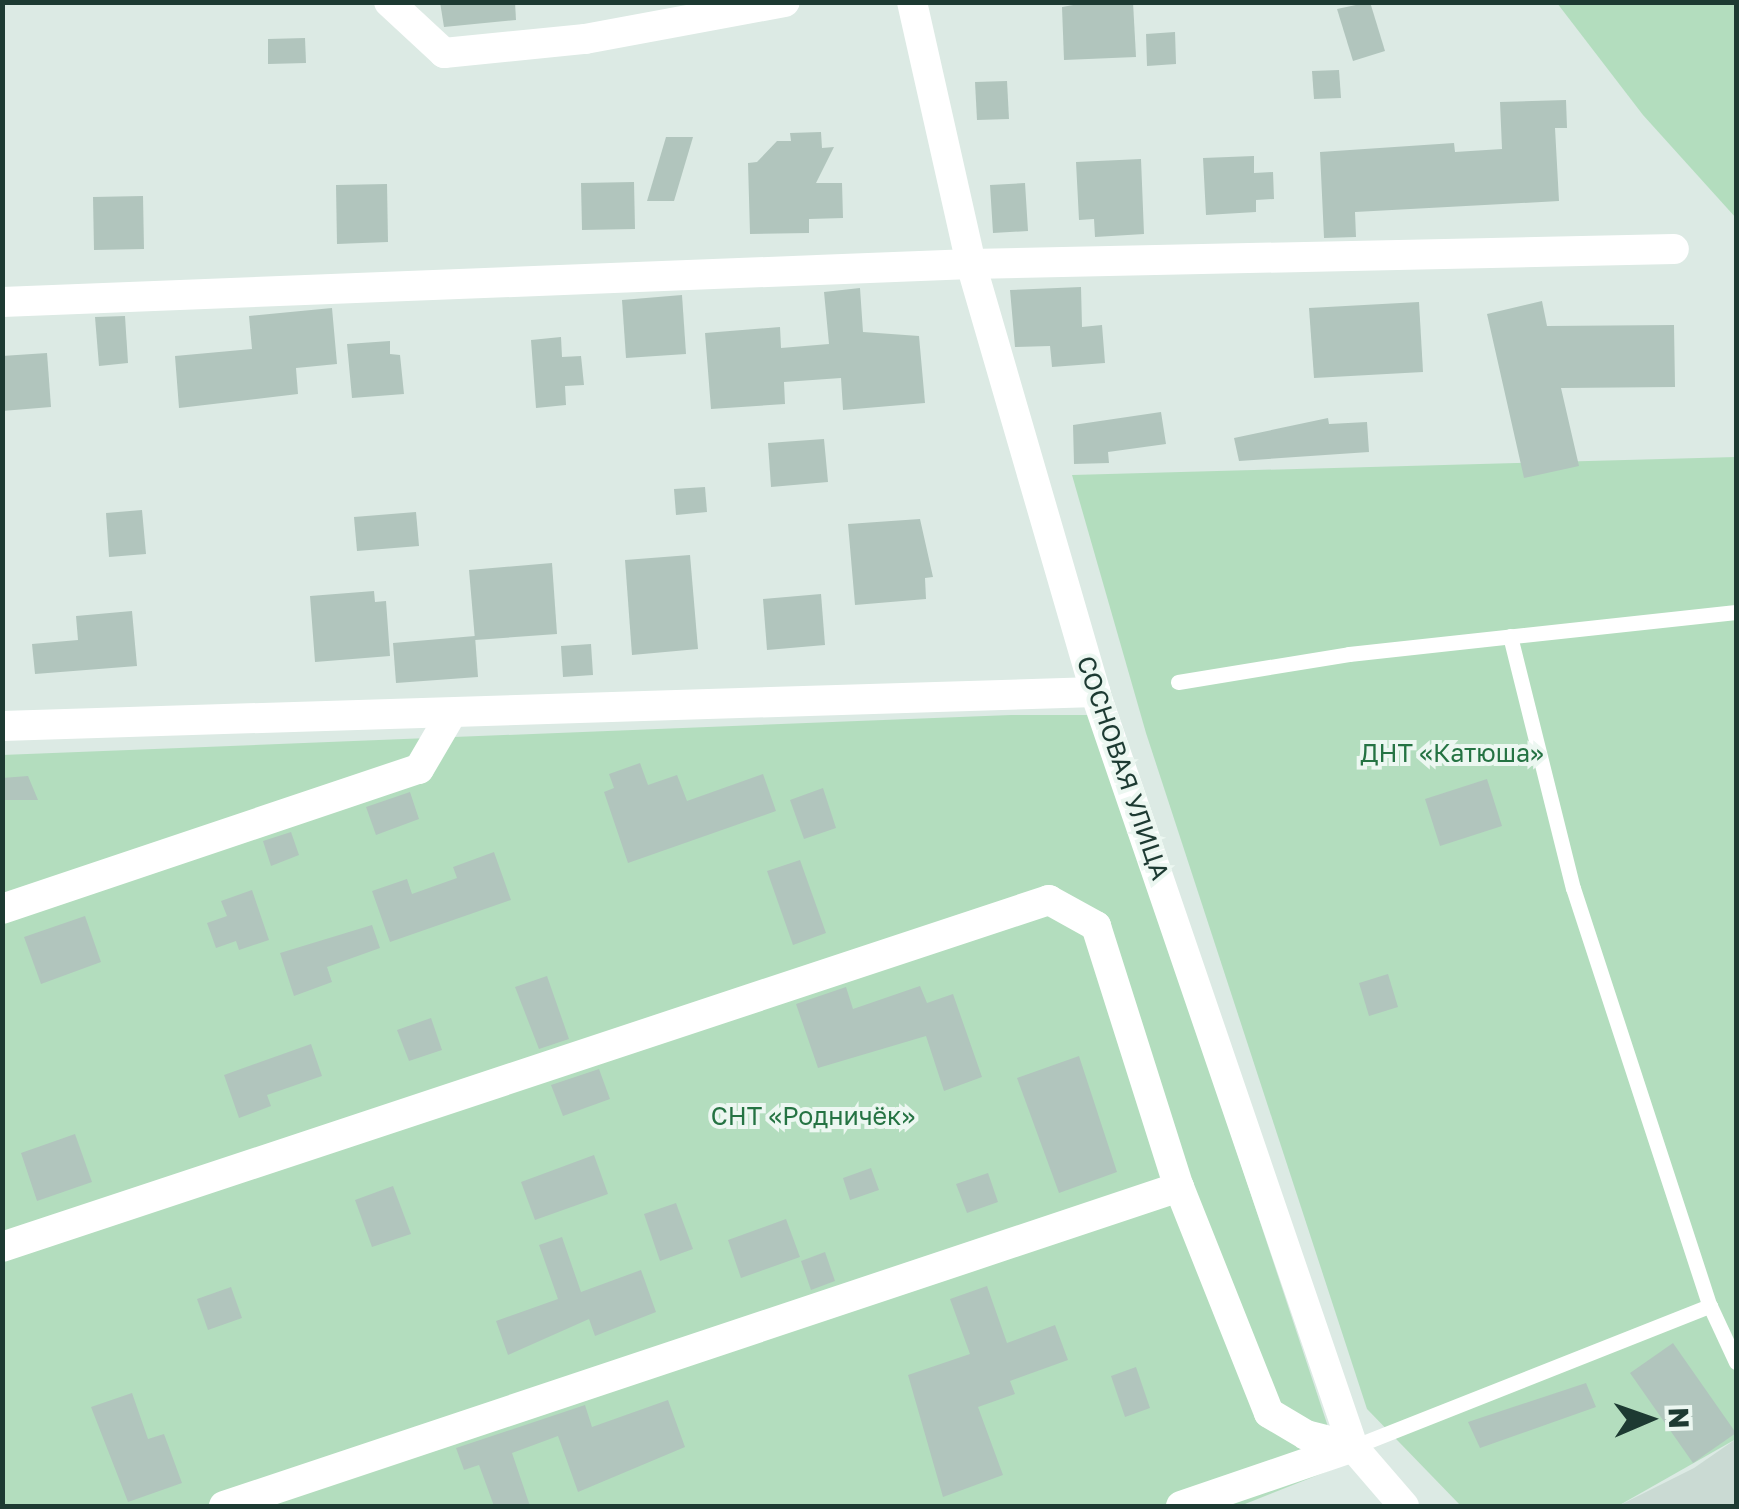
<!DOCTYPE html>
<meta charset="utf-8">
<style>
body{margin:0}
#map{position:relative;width:1739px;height:1509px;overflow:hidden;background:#dceae4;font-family:"Golos Text",sans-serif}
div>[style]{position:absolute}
.built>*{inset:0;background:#cadad3}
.green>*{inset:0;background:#b3ddbe}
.building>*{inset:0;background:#b1c5bd}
.lane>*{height:15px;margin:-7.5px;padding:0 7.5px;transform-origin:7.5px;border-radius:7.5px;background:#fff}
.street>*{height:30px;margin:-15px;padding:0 15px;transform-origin:15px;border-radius:15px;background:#fff}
span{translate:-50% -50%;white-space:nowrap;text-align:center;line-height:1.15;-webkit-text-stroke:8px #ecf7f1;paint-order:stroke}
.park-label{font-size:25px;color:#257343}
.street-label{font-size:25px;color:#1d3a32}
.frame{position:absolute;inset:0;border:5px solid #1d3a32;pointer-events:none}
.north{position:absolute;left:1599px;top:1369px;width:100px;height:100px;-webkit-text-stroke:8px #ecf7f1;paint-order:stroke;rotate:88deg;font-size:28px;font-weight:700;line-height:40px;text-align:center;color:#1d3a32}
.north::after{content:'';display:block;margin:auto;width:35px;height:45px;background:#1d3a32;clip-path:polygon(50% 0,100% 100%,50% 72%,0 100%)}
</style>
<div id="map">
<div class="built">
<i style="clip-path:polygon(1736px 1439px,1736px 1506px,1618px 1506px,1694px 1468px)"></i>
</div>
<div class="green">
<i style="clip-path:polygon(1557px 3px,1736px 3px,1736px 218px,1643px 115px)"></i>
<i style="clip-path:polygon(1736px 457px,1736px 1439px,1618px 1506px,1461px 1506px,1367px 1409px,1146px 733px,1072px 475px)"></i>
<i style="clip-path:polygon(1011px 715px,1092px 715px,1341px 1466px,1240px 1506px,3px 1506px,2px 755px)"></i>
</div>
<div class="building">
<i style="clip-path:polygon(440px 2px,515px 2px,516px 20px,444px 27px)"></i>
<i style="clip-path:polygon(1090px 2px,1133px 2px,1136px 57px,1064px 60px,1062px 7px)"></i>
<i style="clip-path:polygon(1370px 2px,1385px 51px,1353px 61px,1337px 9px)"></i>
<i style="clip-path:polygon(1175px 32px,1176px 64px,1147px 66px,1146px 34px)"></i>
<i style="clip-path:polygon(305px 38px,306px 63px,268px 64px,268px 39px)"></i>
<i style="clip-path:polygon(1339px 70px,1341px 98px,1314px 99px,1312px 71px)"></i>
<i style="clip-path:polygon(1007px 81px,1009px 119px,977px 120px,975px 82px)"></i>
<i style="clip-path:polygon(1566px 100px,1567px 128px,1555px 128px,1559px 201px,1355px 212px,1356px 237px,1324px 238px,1320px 152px,1454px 143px,1455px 152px,1502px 149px,1500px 102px)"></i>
<i style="clip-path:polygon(821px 132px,822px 148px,834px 147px,816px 183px,842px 183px,843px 218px,809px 219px,809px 233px,750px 234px,748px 163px,757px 162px,777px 141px,791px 141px,790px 133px)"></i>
<i style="clip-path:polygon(666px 137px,693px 137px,674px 201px,647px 201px)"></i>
<i style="clip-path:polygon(1254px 156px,1254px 173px,1273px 172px,1274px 199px,1256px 200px,1256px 212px,1206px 215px,1203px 158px)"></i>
<i style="clip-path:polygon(1141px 159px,1144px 234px,1095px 237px,1094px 219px,1079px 220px,1076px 162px)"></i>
<i style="clip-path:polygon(634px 182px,635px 229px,582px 230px,581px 183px)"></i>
<i style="clip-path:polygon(1025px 183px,1028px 231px,993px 233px,990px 185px)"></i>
<i style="clip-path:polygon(387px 184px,388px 242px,337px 244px,336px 185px)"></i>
<i style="clip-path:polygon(143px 196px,144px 249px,94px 250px,93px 197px)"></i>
<i style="clip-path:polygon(1081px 287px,1082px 327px,1102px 325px,1105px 363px,1052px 367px,1050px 346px,1015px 347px,1010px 290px)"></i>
<i style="clip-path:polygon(860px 288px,863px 332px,919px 336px,925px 403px,843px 410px,841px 378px,784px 382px,785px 404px,711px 409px,705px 333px,780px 327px,781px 348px,829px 344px,824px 292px)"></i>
<i style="clip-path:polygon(682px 295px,686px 354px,626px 358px,622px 300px)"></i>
<i style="clip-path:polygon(1542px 301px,1547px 326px,1674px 325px,1675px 387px,1561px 388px,1579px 466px,1524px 478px,1487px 314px)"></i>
<i style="clip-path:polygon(1419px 302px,1423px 372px,1314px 378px,1309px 308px)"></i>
<i style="clip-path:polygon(332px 308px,337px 364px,296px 368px,298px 394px,179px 408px,175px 356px,252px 349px,249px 316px)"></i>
<i style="clip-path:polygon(125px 316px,128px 363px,99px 366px,95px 317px)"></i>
<i style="clip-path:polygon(561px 337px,562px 357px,581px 356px,584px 385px,565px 386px,566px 405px,536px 408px,531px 340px)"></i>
<i style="clip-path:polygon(390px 341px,390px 354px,400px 355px,404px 394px,352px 398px,347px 344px)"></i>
<i style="clip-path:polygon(47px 353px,51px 407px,2px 411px,2px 356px)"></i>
<i style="clip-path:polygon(1161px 412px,1166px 444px,1108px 452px,1109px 463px,1074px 464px,1073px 425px)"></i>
<i style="clip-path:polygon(1328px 418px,1329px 424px,1367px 422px,1369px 452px,1239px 461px,1234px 438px)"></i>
<i style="clip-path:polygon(824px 439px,828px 482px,771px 487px,768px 443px)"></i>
<i style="clip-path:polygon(705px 487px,707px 512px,676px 515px,674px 489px)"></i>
<i style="clip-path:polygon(142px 510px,146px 554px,109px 557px,106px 513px)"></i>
<i style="clip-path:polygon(416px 512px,419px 546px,357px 551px,354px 517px)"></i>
<i style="clip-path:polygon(920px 519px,933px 577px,925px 578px,926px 599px,855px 605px,848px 524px)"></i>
<i style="clip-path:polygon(690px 555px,698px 649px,632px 655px,625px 560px)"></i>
<i style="clip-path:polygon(552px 563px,557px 634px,475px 640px,469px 570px)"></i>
<i style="clip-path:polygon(374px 591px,375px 602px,386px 601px,390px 656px,315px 662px,310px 596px)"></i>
<i style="clip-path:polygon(821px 594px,825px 645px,767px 650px,763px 599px)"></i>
<i style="clip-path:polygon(132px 611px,137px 666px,35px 674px,32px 644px,78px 640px,76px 616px)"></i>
<i style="clip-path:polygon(475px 636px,478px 677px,396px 683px,393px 643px)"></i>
<i style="clip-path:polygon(591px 644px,593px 675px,563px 677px,561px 646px)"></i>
<i style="clip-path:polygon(640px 763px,648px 785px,677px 775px,687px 801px,763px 774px,776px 811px,628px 863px,604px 792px,614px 788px,609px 774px)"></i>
<i style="clip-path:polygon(28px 776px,38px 800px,2px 800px,2px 778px)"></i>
<i style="clip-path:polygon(1487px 779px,1502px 826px,1440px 846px,1425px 799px)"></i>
<i style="clip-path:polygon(823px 788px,836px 828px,804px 839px,790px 800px)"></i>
<i style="clip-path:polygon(410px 792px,419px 819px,376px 835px,366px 807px)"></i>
<i style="clip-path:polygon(291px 832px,299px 855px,271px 866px,263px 841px)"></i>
<i style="clip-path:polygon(494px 852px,511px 900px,390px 942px,372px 891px,407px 879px,412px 894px,457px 878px,453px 867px)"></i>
<i style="clip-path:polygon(800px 860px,826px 933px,793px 945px,767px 871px)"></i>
<i style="clip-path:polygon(252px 890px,269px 940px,239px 950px,236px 941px,216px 948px,207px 923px,227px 916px,221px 901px)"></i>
<i style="clip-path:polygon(85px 916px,101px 962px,41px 984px,24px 937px)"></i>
<i style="clip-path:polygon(372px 925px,380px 948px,327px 967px,332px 982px,294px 996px,280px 953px)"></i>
<i style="clip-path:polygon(1388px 974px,1398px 1007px,1369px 1016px,1359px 983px)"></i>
<i style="clip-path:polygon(547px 976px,569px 1039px,539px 1049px,515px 987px)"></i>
<i style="clip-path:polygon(920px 986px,927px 1003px,953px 994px,982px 1077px,944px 1091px,926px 1036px,818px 1068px,796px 1004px,846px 987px,853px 1009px)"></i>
<i style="clip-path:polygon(431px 1018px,442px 1050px,409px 1061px,397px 1030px)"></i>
<i style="clip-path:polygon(311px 1044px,322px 1076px,267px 1095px,271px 1106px,239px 1118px,224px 1075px)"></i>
<i style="clip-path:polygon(1079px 1056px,1117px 1172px,1059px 1193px,1017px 1078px)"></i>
<i style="clip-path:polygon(599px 1069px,610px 1099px,563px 1116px,551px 1085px)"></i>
<i style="clip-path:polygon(75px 1134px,92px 1182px,37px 1201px,21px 1153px)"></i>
<i style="clip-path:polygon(594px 1155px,608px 1194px,535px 1220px,521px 1182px)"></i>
<i style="clip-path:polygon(871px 1168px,879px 1190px,850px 1200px,843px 1178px)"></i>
<i style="clip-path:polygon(988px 1173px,998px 1202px,967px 1213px,956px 1184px)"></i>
<i style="clip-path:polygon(393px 1186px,411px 1234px,372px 1247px,355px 1200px)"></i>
<i style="clip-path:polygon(676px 1203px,693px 1249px,660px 1261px,644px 1214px)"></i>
<i style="clip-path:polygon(786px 1219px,800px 1257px,741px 1278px,728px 1240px)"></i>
<i style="clip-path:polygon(562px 1237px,581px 1292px,641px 1270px,656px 1312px,595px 1336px,589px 1319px,508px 1355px,496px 1321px,558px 1299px,539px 1245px)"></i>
<i style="clip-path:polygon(825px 1252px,835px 1281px,811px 1290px,801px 1261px)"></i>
<i style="clip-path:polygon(987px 1286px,1007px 1343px,1055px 1325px,1068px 1360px,1010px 1381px,1015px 1394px,978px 1407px,1003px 1475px,943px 1497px,908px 1375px,970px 1354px,950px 1299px)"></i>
<i style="clip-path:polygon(231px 1287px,242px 1318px,208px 1330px,197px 1299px)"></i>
<i style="clip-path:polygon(1673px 1343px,1736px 1433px,1693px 1463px,1630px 1373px)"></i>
<i style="clip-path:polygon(1136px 1367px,1150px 1408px,1125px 1417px,1111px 1376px)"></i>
<i style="clip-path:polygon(1586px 1383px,1596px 1407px,1480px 1448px,1468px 1422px)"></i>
<i style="clip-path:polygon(132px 1393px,148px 1439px,164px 1434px,182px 1483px,128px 1502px,91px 1407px)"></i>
<i style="clip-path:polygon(668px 1400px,685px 1447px,578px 1492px,558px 1436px,512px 1453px,530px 1506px,494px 1506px,479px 1465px,464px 1470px,456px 1448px,585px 1405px,592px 1427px)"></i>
</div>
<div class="lane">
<i style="left:1510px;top:636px;width:260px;rotate:76deg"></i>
<i style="left:1573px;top:888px;width:440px;rotate:71.9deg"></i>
<i style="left:1178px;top:682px;width:173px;rotate:-9.3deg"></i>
<i style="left:1349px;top:654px;width:389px;rotate:-6.2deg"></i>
<i style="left:1353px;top:1447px;width:384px;rotate:-21.6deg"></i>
<i style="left:1710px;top:1306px;width:62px;rotate:65.1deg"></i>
</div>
<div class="street">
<i style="left:389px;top:2px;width:75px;rotate:42.8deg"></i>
<i style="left:444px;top:53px;width:142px;rotate:-5.7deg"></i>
<i style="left:585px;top:39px;width:203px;rotate:-10.5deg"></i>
<i style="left:912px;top:2px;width:269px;rotate:77.3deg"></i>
<i style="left:971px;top:264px;width:446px;rotate:73.8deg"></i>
<i style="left:1095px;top:692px;width:798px;rotate:71.13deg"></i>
<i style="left:1353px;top:1447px;width:78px;rotate:49.2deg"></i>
<i style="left:2px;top:302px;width:970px;rotate:-2.25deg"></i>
<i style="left:971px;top:264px;width:703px;rotate:-1.22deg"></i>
<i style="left:2px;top:726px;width:1094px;rotate:-1.78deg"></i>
<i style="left:2px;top:909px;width:440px;rotate:-18.6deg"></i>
<i style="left:419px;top:769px;width:61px;rotate:-59.7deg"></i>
<i style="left:2px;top:1247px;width:1103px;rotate:-18.34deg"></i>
<i style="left:1049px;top:900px;width:54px;rotate:29deg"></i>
<i style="left:1096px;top:926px;width:274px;rotate:72.4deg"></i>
<i style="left:1179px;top:1187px;width:243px;rotate:68.3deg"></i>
<i style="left:1269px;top:1413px;width:43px;rotate:30.7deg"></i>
<i style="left:1306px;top:1435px;width:49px;rotate:14.3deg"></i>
<i style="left:224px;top:1506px;width:1007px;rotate:-18.47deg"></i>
<i style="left:1181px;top:1506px;width:182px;rotate:-18.9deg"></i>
</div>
<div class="park-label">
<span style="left:1452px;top:753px">ДНТ «Катюша»</span>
<span style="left:813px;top:1116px">СНТ «Родничёк»</span>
</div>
<div class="street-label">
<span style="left:1123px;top:768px;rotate:71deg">СОСНОВАЯ УЛИЦА</span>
</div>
<div class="frame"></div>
<div class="north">N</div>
</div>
